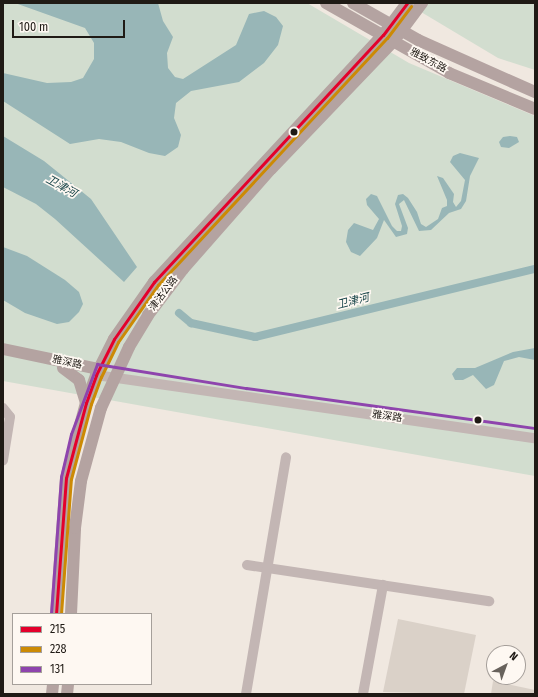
<!DOCTYPE html>
<meta charset="utf-8">
<style>
body{margin:0}
#map{position:relative;width:538px;height:697px;overflow:hidden;background:#f0e8e0;font-family:"Fira Sans Condensed","Noto Sans SC",sans-serif}
div>[style]{position:absolute}
.green>*{inset:0;background:#d2ddcf}
.water>*{inset:0;background:#98b6b7}
.canal>*{height:8px;margin:-4px;padding:0 4px;transform-origin:4px;border-radius:4px;background:#98b6b7}
.building>*{inset:0;background:#dad1c8}
.minor>*{height:10px;margin:-5px;padding:0 5px;transform-origin:5px;border-radius:5px;background:#c3b6b4}
.major>*{height:12px;margin:-6px;padding:0 6px;transform-origin:6px;border-radius:6px;background:#b4a3a1}
.bus-1>*{height:3px;margin:-1.5px;padding:0 1.5px;transform-origin:1.5px;border-radius:1.5px;background:#e4002b}
.bus-2>*{height:3px;margin:-1.5px;padding:0 1.5px;transform-origin:1.5px;border-radius:1.5px;background:#cc8a04}
.bus-3>*{height:3px;margin:-1.5px;padding:0 1.5px;transform-origin:1.5px;border-radius:1.5px;background:#8e44ad}
.dots>*{width:11px;height:11px;translate:-50% -50%;box-sizing:border-box;border:2px solid #fef8f2;border-radius:50%}
span{translate:-50% -50%;white-space:nowrap;text-align:center;line-height:1.15;-webkit-text-stroke:3.5px #fef8f2;paint-order:stroke}
.street-label{font-size:10px;color:#1f1a15}
.water-label{font-size:11px;color:#1b474b;font-style:italic}
.frame{position:absolute;inset:0;border:4px solid #1f1a15;pointer-events:none}
.legend{position:absolute;left:12px;top:613px;width:140px;height:72px;box-sizing:border-box;background:#fef8f2;border:1px solid #a59f9a;margin:0;padding:5px 7px;list-style:none;font-size:12px;color:#1f1a15}
.legend li{display:flex;align-items:center;gap:8px;height:20px}
.legend b{width:20px;border:1px solid #a59f9a}
.north{position:absolute;left:486px;top:645px;width:40px;height:40px;box-sizing:border-box;background:#fef8f2;border:1px solid #a59f9a;border-radius:50%;rotate:41deg;font-size:11px;font-weight:700;line-height:16px;text-align:center;color:#1f1a15}
.north::after{content:'';display:block;margin:auto;width:14px;height:18px;background:#68625c;clip-path:polygon(50% 0,100% 100%,50% 72%,0 100%)}
.scale{position:absolute;left:12px;top:20px;width:113px;height:18px;box-sizing:border-box;border:2px solid #1f1a15;border-top:0;padding-left:5px;font-size:12px;line-height:14px;white-space:nowrap;color:#1f1a15;-webkit-text-stroke:3px #fef8f2;paint-order:stroke}
</style>
<div id="map">
<div class="green">
<i style="clip-path:polygon(3px 3px,307px 3px,409px 63px,535px 116px,535px 476px,3px 381px)"></i>
<i style="clip-path:polygon(406px 3px,535px 3px,535px 70px,498px 58px)"></i>
</div>
<div class="water">
<i style="clip-path:polygon(15px 3px,158px 3px,163px 21px,173px 37px,167px 53px,168px 68px,175px 77px,183px 79px,236px 45px,249px 14px,264px 11px,276px 17px,283px 26px,278px 45px,264px 63px,239px 82px,191px 91px,176px 103px,174px 118px,181px 135px,178px 147px,165px 156px,149px 153px,121px 142px,99px 139px,70px 144px,3px 101px,3px 73px,47px 83px,71px 82px,83px 78px,94px 59px,94px 43px,85px 28px)"></i>
<i style="clip-path:polygon(3px 136px,44px 161px,91px 199px,137px 267px,124px 282px,55px 219px,36px 204px,3px 187px)"></i>
<i style="clip-path:polygon(510px 136px,517px 137px,519px 142px,509px 148px,501px 147px,499px 142px,503px 137px)"></i>
<i style="clip-path:polygon(460px 153px,479px 158px,470px 176px,466px 201px,461px 209px,449px 213px,431px 230px,419px 231px,404px 200px,399px 204px,408px 228px,407px 234px,396px 237px,384px 220px,377px 238px,360px 256px,351px 252px,346px 242px,348px 230px,354px 223px,373px 230px,379px 219px,367px 205px,366px 199px,371px 194px,377px 196px,392px 226px,397px 231px,401px 231px,402px 226px,395px 204px,398px 195px,403px 194px,408px 198px,417px 212px,421px 224px,426px 227px,438px 219px,442px 208px,447px 206px,447px 200px,437px 176px,443px 178px,454px 194px,453px 202px,456px 207px,461px 201px,465px 180px,450px 162px,453px 156px)"></i>
<i style="clip-path:polygon(3px 247px,27px 256px,65px 280px,79px 292px,83px 304px,79px 312px,69px 322px,57px 324px,25px 313px,3px 300px)"></i>
<i style="clip-path:polygon(535px 348px,535px 360px,519px 357px,504px 361px,494px 385px,486px 389px,473px 375px,463px 380px,455px 380px,452px 374px,457px 368px,475px 368px,513px 352px)"></i>
</div>
<div class="canal">
<i style="left:179px;top:313px;width:16px;rotate:40deg"></i>
<i style="left:191px;top:323px;width:66px;rotate:12.3deg"></i>
<i style="left:255px;top:337px;width:288px;rotate:-13.7deg"></i>
</div>
<div class="building">
<i style="clip-path:polygon(398px 619px,476px 635px,464px 694px,383px 692px)"></i>
<i style="clip-path:polygon(493px 681px,535px 690px,535px 694px,491px 694px)"></i>
</div>
<div class="minor">
<i style="left:96px;top:375px;width:443px;rotate:8.2deg"></i>
<i style="left:3px;top:408px;width:11px;rotate:52deg"></i>
<i style="left:10px;top:417px;width:44px;rotate:99.2deg"></i>
<i style="left:247px;top:565px;width:245px;rotate:8.5deg"></i>
<i style="left:246px;top:694px;width:240px;rotate:-80.4deg"></i>
<i style="left:363px;top:694px;width:111px;rotate:-79.6deg"></i>
</div>
<div class="major">
<i style="left:326px;top:3px;width:142px;rotate:29.6deg"></i>
<i style="left:449px;top:73px;width:93px;rotate:22.7deg"></i>
<i style="left:353px;top:3px;width:75px;rotate:29.6deg"></i>
<i style="left:418px;top:40px;width:128px;rotate:24deg"></i>
<i style="left:3px;top:349px;width:98px;rotate:11.8deg"></i>
<i style="left:63px;top:368px;width:20px;rotate:37deg"></i>
<i style="left:79px;top:380px;width:24px;rotate:73deg"></i>
<i style="left:56px;top:614px;width:136px;rotate:-85.8deg"></i>
<i style="left:66px;top:478px;width:78px;rotate:-75.1deg"></i>
<i style="left:86px;top:403px;width:30px;rotate:-70deg"></i>
<i style="left:96px;top:375px;width:40px;rotate:-63.4deg"></i>
<i style="left:114px;top:339px;width:70px;rotate:-54.9deg"></i>
<i style="left:154px;top:282px;width:337px;rotate:-47.2deg"></i>
<i style="left:383px;top:35px;width:40px;rotate:-53deg"></i>
<i style="left:71px;top:614px;width:86px;rotate:-87.3deg"></i>
<i style="left:75px;top:528px;width:47px;rotate:-82.7deg"></i>
<i style="left:81px;top:481px;width:76px;rotate:-74.7deg"></i>
<i style="left:101px;top:408px;width:67px;rotate:-65.3deg"></i>
<i style="left:129px;top:347px;width:37px;rotate:-59deg"></i>
<i style="left:148px;top:315px;width:58px;rotate:-52.7deg"></i>
<i style="left:183px;top:269px;width:133px;rotate:-48.7deg"></i>
<i style="left:271px;top:169px;width:176px;rotate:-46.2deg"></i>
<i style="left:393px;top:42px;width:49px;rotate:-53.4deg"></i>
<i style="left:52px;top:694px;width:10px;rotate:-84deg"></i>
<i style="left:67px;top:694px;width:10px;rotate:-84deg"></i>
</div>
<div class="bus-1">
<i style="left:56px;top:614px;width:136px;rotate:-85.8deg"></i>
<i style="left:66px;top:478px;width:78px;rotate:-75.1deg"></i>
<i style="left:86px;top:403px;width:30px;rotate:-70deg"></i>
<i style="left:96px;top:375px;width:40px;rotate:-63.4deg"></i>
<i style="left:114px;top:339px;width:70px;rotate:-54.9deg"></i>
<i style="left:154px;top:282px;width:337px;rotate:-47.2deg"></i>
<i style="left:383px;top:35px;width:40px;rotate:-53deg"></i>
</div>
<div class="bus-2">
<i style="left:61px;top:614px;width:135px;rotate:-85.8deg"></i>
<i style="left:71px;top:479px;width:78px;rotate:-75.1deg"></i>
<i style="left:91px;top:404px;width:29px;rotate:-70deg"></i>
<i style="left:101px;top:377px;width:39px;rotate:-64deg"></i>
<i style="left:118px;top:342px;width:70px;rotate:-54.9deg"></i>
<i style="left:158px;top:285px;width:337px;rotate:-47.2deg"></i>
<i style="left:387px;top:38px;width:40px;rotate:-53deg"></i>
</div>
<div class="bus-3">
<i style="left:51px;top:614px;width:137px;rotate:-85.8deg"></i>
<i style="left:61px;top:477px;width:44px;rotate:-76.9deg"></i>
<i style="left:71px;top:434px;width:75px;rotate:-69.6deg"></i>
<i style="left:97px;top:364px;width:151px;rotate:9.2deg"></i>
<i style="left:246px;top:388px;width:292px;rotate:7.9deg"></i>
</div>
<div class="dots">
<i style="left:294px;top:132px;background:#1f1a15"></i>
<i style="left:478px;top:420px;background:#1f1a15"></i>
</div>
<div class="street-label">
<span style="left:428px;top:61px;rotate:28deg">雅致东路</span>
<span style="left:164px;top:294px;rotate:-53deg">津沽公路</span>
<span style="left:67px;top:363px;rotate:12deg">雅深路</span>
<span style="left:387px;top:417px;rotate:8deg">雅深路</span>
</div>
<div class="water-label">
<span style="left:61px;top:187px;rotate:29deg">卫津河</span>
<span style="left:353px;top:302px;rotate:-14deg">卫津河</span>
</div>
<div class="frame"></div>
<ul class="legend">
<li><b style="height:5px;background:#e4002b"></b>215</li>
<li><b style="height:5px;background:#cc8a04"></b>228</li>
<li><b style="height:5px;background:#8e44ad"></b>131</li>
</ul>
<div class="north">N</div>
<div class="scale">100 m</div>
</div>
